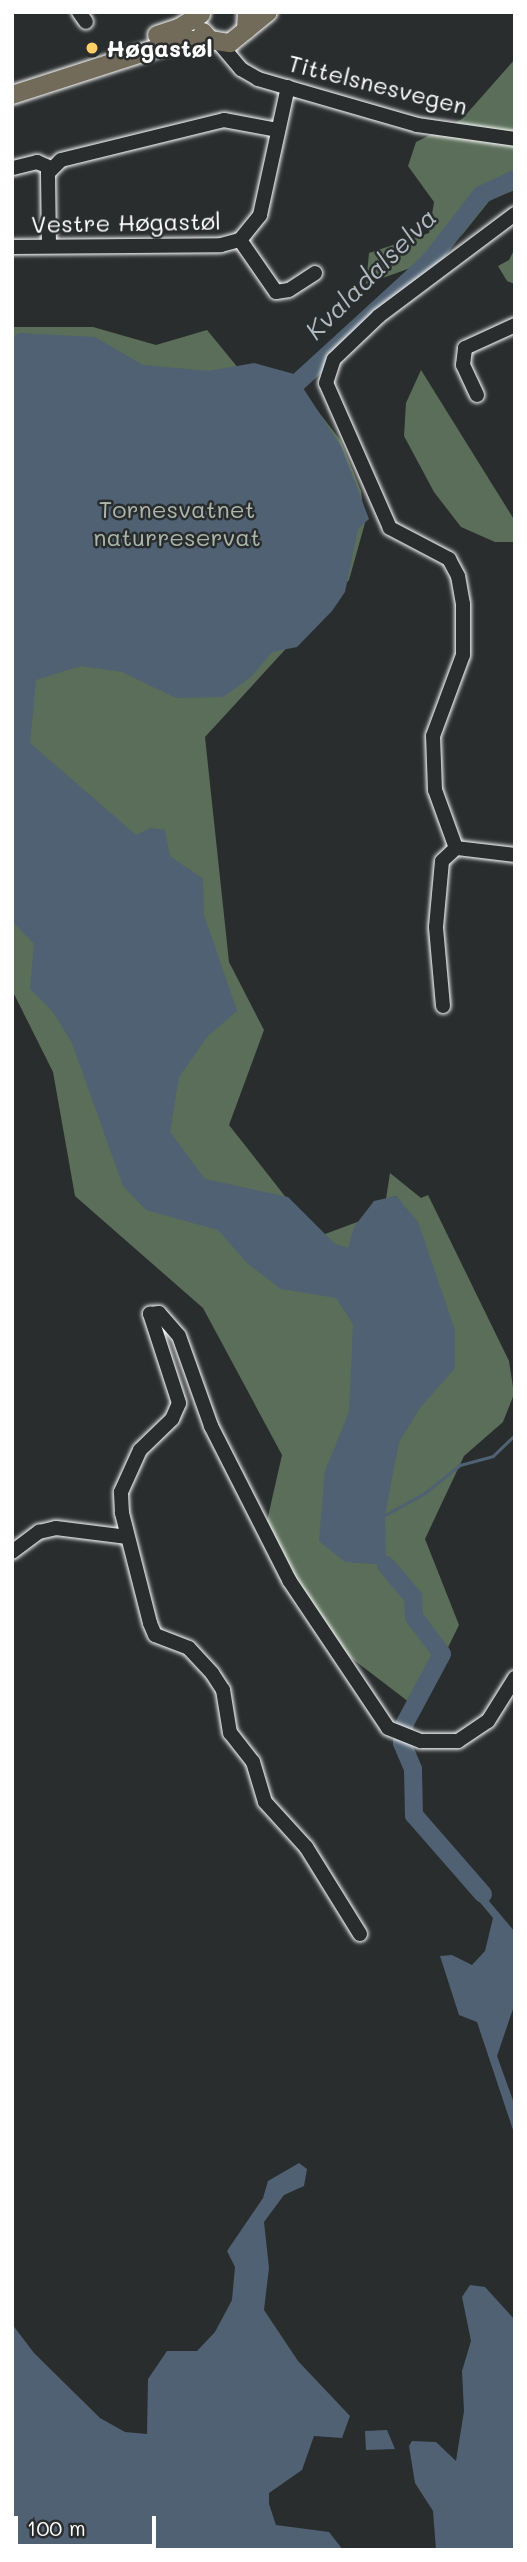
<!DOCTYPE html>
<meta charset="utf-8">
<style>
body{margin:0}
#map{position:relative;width:527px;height:2562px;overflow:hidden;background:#2a2d2e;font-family:Mali,sans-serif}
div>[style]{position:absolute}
.green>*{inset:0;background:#5a6e59}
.water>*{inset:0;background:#4f6172}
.stream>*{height:2.5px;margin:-1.25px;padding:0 1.25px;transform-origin:1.25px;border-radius:1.25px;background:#4f6172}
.river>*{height:18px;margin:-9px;padding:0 9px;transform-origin:9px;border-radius:9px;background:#4f6172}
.roads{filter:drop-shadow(0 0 2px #fff) drop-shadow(0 0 2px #fff)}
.minor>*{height:14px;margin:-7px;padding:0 7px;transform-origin:7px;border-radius:7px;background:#2a2d2e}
.major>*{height:18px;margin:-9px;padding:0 9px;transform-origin:9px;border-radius:9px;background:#736b5a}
.dots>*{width:19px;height:19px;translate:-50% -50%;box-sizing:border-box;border:4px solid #2a2d2e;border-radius:50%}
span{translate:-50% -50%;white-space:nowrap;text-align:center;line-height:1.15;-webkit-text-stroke:5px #2a2d2e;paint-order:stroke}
.poi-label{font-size:24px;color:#fff;font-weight:700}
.left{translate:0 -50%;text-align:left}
.street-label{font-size:24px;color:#fff}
.park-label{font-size:24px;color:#acb6ac}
.water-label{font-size:26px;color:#b0b8c0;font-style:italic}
.frame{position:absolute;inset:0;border:14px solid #fff;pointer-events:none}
.scale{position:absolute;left:14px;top:2516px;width:142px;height:32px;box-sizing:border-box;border:4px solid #fff;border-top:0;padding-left:9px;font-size:21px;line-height:24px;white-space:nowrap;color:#fff;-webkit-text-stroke:5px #2a2d2e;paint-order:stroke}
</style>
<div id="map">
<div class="green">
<i style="clip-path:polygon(515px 59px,515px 190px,490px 200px,462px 235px,430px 261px,366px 284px,369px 253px,429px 233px,434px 202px,408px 166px,416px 142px,462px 119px)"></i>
<i style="clip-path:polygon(515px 248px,515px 284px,507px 281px,498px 266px,509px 260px)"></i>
<i style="clip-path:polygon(12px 327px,93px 327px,156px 345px,207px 330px,239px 369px,294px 380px,341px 441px,361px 491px,365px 523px,349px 580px,205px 737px,229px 962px,264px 1030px,229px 1125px,317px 1237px,403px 1205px,396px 1196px,386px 1199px,390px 1173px,421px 1198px,428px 1195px,509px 1361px,514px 1394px,503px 1422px,464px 1456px,425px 1539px,459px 1625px,418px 1709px,333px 1644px,293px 1584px,267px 1521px,282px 1455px,203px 1308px,75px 1196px,53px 1072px,12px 990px)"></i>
<i style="clip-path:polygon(421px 370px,515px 521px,515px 542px,495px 542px,461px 527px,434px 492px,404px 436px,406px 403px)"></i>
</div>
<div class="water">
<i style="clip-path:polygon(20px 333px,95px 337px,143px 365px,209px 371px,254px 363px,294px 374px,342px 448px,369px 519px,358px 529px,345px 592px,332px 611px,297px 647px,272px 652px,251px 677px,223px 697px,176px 698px,122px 672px,81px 666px,36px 680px,30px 743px,136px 835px,151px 828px,165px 830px,170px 856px,203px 879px,204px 915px,237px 1011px,207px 1037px,179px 1077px,170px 1132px,205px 1179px,288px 1197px,335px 1244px,348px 1248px,354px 1227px,374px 1201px,396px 1196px,418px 1222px,455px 1330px,455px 1368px,420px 1408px,399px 1442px,385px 1515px,386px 1565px,345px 1562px,319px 1541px,325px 1471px,349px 1412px,353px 1324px,336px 1298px,281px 1289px,248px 1264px,218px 1230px,146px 1210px,123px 1186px,72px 1043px,53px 1012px,30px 989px,34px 944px,12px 921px,12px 337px)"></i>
<i style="clip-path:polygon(483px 1894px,515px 1932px,515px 2003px,497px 2056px,515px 2106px,515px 2136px,477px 2022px,459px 2015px,440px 1956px,452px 1955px,472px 1965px,485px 1951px,493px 1918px,478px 1900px)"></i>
<i style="clip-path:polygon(299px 2163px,307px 2169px,304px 2186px,284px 2195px,264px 2222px,269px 2268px,264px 2310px,298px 2361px,350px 2416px,342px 2438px,314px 2436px,302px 2470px,269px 2493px,269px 2504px,276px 2525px,329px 2532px,343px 2550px,12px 2550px,12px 2324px,34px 2353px,100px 2418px,125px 2432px,147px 2434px,148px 2379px,167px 2351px,197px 2351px,215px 2332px,232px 2300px,235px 2267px,227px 2251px,263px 2198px,268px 2181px)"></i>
<i style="clip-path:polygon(470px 2285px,485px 2287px,515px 2320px,515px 2550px,436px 2550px,433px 2511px,415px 2483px,409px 2446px,412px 2441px,436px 2442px,456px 2461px,464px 2411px,462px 2371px,471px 2341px,462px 2297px)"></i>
<i style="clip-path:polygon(387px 2430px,395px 2449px,366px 2450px,365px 2431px)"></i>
</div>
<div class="stream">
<i style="left:385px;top:1515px;width:46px;rotate:-28.8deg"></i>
<i style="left:425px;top:1493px;width:45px;rotate:-38.7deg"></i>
<i style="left:460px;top:1465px;width:34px;rotate:-15deg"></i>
<i style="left:493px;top:1456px;width:30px;rotate:-44deg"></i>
</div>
<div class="river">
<i style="left:298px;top:382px;width:179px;rotate:-42.5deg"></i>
<i style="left:430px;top:261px;width:83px;rotate:-52.3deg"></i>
<i style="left:481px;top:195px;width:38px;rotate:-25deg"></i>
<i style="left:386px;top:1565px;width:42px;rotate:49.8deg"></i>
<i style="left:413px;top:1597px;width:20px;rotate:87deg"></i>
<i style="left:414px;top:1617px;width:46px;rotate:52.9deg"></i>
<i style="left:442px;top:1654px;width:78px;rotate:118.2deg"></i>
<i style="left:405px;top:1723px;width:20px;rotate:99deg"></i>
<i style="left:402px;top:1743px;width:28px;rotate:67deg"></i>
<i style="left:413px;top:1769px;width:46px;rotate:88.8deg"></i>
<i style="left:414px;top:1815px;width:105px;rotate:48.9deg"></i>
</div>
<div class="roads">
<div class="minor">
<i style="left:79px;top:12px;width:12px;rotate:55deg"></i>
<i style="left:220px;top:44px;width:33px;rotate:50deg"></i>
<i style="left:241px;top:69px;width:20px;rotate:30deg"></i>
<i style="left:258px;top:79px;width:166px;rotate:16.1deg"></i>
<i style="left:417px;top:125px;width:99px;rotate:8.1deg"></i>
<i style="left:13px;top:168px;width:25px;rotate:-14deg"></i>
<i style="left:37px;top:162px;width:13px;rotate:23deg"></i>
<i style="left:240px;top:240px;width:63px;rotate:55.3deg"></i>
<i style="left:276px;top:292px;width:13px;rotate:-9deg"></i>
<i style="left:289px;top:290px;width:31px;rotate:-33deg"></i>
<i style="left:49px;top:246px;width:73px;rotate:-90.8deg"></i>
<i style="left:48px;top:173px;width:18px;rotate:-45deg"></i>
<i style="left:61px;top:160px;width:168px;rotate:-13.8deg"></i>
<i style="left:224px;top:120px;width:55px;rotate:10.5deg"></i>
<i style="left:12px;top:247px;width:209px;rotate:-0.5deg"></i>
<i style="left:221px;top:245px;width:20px;rotate:-15deg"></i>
<i style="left:240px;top:240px;width:32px;rotate:-51deg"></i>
<i style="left:260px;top:215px;width:131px;rotate:-77.7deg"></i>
<i style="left:477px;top:395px;width:33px;rotate:-115deg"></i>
<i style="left:463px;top:365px;width:17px;rotate:-83deg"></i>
<i style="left:465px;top:348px;width:55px;rotate:-24.7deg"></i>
<i style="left:456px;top:848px;width:62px;rotate:-109.9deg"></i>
<i style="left:435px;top:790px;width:54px;rotate:-92.1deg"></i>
<i style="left:433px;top:736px;width:86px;rotate:-69.7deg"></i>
<i style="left:463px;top:655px;width:51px;rotate:-90deg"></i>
<i style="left:463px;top:604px;width:28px;rotate:-100deg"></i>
<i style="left:458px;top:576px;width:19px;rotate:-118deg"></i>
<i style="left:449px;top:559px;width:67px;rotate:-152.3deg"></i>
<i style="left:390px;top:528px;width:158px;rotate:-113.8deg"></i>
<i style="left:326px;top:383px;width:25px;rotate:-72deg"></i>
<i style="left:334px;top:359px;width:62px;rotate:-43.7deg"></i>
<i style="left:379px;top:316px;width:170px;rotate:-36.9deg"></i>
<i style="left:443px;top:1006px;width:79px;rotate:-95.1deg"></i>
<i style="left:436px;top:927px;width:66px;rotate:-84.8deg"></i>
<i style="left:442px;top:861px;width:19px;rotate:-43deg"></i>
<i style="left:456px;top:848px;width:59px;rotate:6.8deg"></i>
<i style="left:12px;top:1552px;width:34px;rotate:-37deg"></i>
<i style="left:39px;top:1532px;width:17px;rotate:-13deg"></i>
<i style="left:56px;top:1528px;width:72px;rotate:7.2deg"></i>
<i style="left:360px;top:1934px;width:102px;rotate:-121.8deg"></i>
<i style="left:306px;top:1847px;width:61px;rotate:-132.3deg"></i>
<i style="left:265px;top:1802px;width:42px;rotate:-106.7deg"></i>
<i style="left:253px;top:1762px;width:37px;rotate:-128deg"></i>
<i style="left:230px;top:1733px;width:44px;rotate:-99.2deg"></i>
<i style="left:223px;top:1690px;width:20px;rotate:-123deg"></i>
<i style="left:212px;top:1673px;width:34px;rotate:-133deg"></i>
<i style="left:189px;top:1648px;width:36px;rotate:-159deg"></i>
<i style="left:155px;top:1635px;width:13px;rotate:-113deg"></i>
<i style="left:150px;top:1623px;width:114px;rotate:-104.3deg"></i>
<i style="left:122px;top:1513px;width:21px;rotate:-93deg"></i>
<i style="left:121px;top:1492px;width:46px;rotate:-65.7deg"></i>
<i style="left:140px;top:1450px;width:45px;rotate:-44.1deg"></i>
<i style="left:172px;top:1419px;width:17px;rotate:-66deg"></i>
<i style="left:179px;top:1403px;width:94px;rotate:-108deg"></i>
<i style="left:150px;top:1314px;width:9px;rotate:-6deg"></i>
<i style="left:159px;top:1313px;width:30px;rotate:49deg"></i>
<i style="left:179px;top:1336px;width:96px;rotate:70.4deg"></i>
<i style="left:211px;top:1426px;width:173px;rotate:63.1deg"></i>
<i style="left:289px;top:1580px;width:178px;rotate:56.2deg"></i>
<i style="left:388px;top:1728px;width:35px;rotate:22deg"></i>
<i style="left:421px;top:1741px;width:37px"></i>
<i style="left:458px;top:1741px;width:36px;rotate:-34deg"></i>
<i style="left:488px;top:1721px;width:51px;rotate:-57.9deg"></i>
</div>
<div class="major">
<i style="left:246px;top:30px;width:28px;rotate:-39deg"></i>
<i style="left:203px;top:32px;width:11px;rotate:49deg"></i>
<i style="left:210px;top:40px;width:20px;rotate:9deg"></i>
<i style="left:230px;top:43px;width:21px;rotate:-39deg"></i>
<i style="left:246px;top:30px;width:18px;rotate:-87deg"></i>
<i style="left:157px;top:35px;width:23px;rotate:-18deg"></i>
<i style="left:179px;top:28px;width:26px;rotate:-32deg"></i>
<i style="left:12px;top:95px;width:179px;rotate:-17.9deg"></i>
<i style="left:182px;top:40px;width:28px"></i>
</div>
</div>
<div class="dots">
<i style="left:92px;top:48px;background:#ffd166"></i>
</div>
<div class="poi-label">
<span class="left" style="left:106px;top:48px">Høgastøl</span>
</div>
<div class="street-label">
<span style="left:378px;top:84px;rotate:14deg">Tittelsnesvegen</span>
<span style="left:126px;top:222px;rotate:-1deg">Vestre Høgastøl</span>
</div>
<div class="park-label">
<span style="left:177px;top:523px">Tornesvatnet<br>naturreservat</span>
</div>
<div class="water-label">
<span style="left:371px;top:274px;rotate:-45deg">Kvaladalselva</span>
</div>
<div class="frame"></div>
<div class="scale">100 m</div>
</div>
